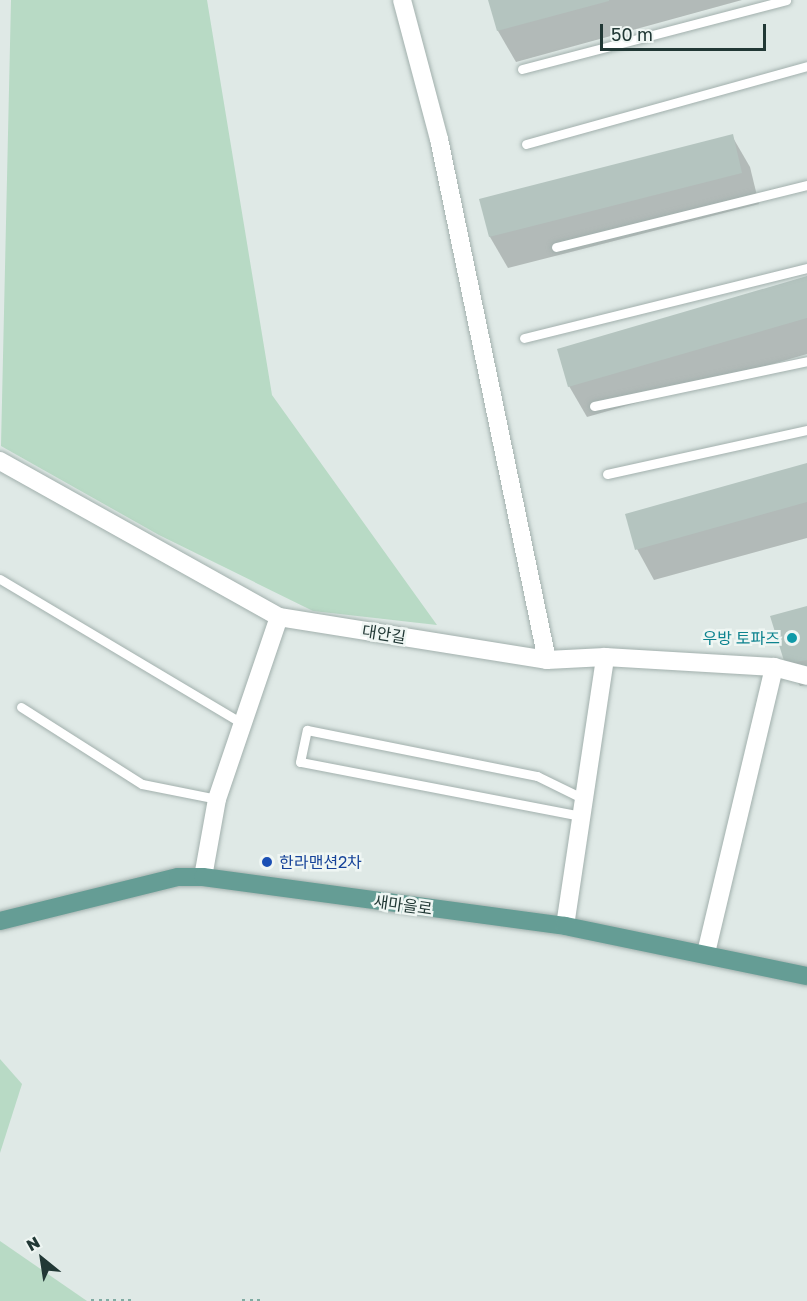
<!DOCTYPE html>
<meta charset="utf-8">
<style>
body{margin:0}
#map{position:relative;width:807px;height:1301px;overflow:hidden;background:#dfe9e6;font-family:"Golos Text","Noto Sans KR",sans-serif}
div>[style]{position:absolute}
.green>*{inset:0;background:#b8dac5}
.shadow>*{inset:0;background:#0003}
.building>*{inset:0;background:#b4c4bf}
.path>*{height:4px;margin-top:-2px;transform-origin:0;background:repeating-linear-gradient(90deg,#81aca3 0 3px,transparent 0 7.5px)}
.roads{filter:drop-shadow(0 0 2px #a2b0ad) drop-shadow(0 0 2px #a2b0ad)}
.lane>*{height:9px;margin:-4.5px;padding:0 4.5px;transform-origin:4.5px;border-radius:4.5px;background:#fff}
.street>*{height:18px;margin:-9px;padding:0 9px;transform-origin:9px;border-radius:9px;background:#fff}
.primary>*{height:18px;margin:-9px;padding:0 9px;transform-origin:9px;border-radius:9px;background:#659d95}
.dots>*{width:16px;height:16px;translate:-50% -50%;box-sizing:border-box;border:3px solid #eff6f3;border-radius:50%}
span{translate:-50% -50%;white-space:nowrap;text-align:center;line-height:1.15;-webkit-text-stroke:5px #eff6f3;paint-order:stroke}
.street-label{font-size:16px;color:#213835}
.culture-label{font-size:16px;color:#0d838f}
.right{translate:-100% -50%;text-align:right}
.transit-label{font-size:16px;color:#164399}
.left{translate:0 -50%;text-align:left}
.north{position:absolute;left:12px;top:1229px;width:60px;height:60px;-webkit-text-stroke:4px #eff6f3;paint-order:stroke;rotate:330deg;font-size:16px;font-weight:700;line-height:24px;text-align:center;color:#213835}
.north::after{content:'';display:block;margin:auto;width:21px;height:27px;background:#213835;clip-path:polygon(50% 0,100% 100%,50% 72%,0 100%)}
.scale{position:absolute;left:600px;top:24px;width:166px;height:27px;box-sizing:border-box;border:3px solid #213835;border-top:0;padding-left:8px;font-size:18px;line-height:21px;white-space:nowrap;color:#213835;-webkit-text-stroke:4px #eff6f3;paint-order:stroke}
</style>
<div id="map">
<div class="green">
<i style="clip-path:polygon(11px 0,207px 0,272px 395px,437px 625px,313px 611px,159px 535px,1px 446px)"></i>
<i style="clip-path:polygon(0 1059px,22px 1084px,0 1153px)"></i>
<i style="clip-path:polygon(0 1241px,87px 1301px,0 1301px)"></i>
</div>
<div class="shadow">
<i style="clip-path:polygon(489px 0,742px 0,516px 62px,498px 31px)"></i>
<i style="clip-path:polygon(732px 136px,750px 167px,759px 204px,508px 268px,490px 237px,481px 200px)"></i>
<i style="clip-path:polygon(807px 278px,807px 354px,587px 417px,569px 386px)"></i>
<i style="clip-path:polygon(807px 464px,807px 538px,654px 580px,637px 549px)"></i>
<i style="clip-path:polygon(807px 608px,807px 685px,800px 686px,787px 663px)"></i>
</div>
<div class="building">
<i style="clip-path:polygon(488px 0,609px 0,609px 1px,497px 31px)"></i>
<i style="clip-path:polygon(733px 134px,742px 173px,489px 237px,479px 199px)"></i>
<i style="clip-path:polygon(807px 276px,807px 318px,568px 387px,557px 349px)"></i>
<i style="clip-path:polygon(807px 463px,807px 502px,635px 550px,625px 514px)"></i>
<i style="clip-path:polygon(807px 606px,807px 660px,785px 664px,770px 616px)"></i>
</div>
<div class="path">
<i style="left:91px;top:1301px;width:42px"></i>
<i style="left:242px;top:1301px;width:18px"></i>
</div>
<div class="roads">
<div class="lane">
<i style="left:522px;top:69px;width:273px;rotate:-14.6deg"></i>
<i style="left:526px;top:144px;width:292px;rotate:-15.5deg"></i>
<i style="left:556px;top:247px;width:259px;rotate:-13.9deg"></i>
<i style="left:524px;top:338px;width:292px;rotate:-13.9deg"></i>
<i style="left:594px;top:406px;width:218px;rotate:-11.9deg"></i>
<i style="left:607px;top:474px;width:205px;rotate:-12.4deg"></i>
<i style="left:0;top:579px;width:282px;rotate:30.8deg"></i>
<i style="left:21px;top:707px;width:143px;rotate:32.5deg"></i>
<i style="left:142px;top:784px;width:76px;rotate:11.3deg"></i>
<i style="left:581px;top:816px;width:286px;rotate:-169.1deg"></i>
<i style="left:300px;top:762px;width:33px;rotate:-78deg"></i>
<i style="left:307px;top:730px;width:235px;rotate:11.3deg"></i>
<i style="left:537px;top:776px;width:52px;rotate:26.1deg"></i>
</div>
<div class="street">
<i style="left:402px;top:0;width:144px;rotate:75.1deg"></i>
<i style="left:439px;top:139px;width:532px;rotate:78.29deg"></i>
<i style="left:0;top:461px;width:320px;rotate:29.2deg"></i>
<i style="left:279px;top:617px;width:271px;rotate:9.1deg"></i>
<i style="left:547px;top:660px;width:58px;rotate:-3deg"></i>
<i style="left:605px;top:657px;width:169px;rotate:3.4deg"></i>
<i style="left:774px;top:667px;width:34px;rotate:15deg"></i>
<i style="left:203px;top:877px;width:79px;rotate:-79.8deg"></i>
<i style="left:217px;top:799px;width:192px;rotate:-71.2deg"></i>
<i style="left:565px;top:926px;width:272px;rotate:-81.5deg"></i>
<i style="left:706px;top:953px;width:294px;rotate:-76.6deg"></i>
</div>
<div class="primary">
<i style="left:0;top:921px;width:183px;rotate:-13.9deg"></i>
<i style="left:178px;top:877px;width:25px"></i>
<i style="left:203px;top:877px;width:365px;rotate:7.7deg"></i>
<i style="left:565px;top:926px;width:247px;rotate:11.7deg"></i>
</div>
</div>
<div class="dots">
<i style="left:792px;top:638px;background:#0f9aa8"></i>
<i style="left:267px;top:862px;background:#1a4fb4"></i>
</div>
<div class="street-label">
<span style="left:384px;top:634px;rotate:9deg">대안길</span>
<span style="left:403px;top:905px;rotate:8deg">새마을로</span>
</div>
<div class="culture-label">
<span class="right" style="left:780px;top:638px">우방 토파즈</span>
</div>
<div class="transit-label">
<span class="left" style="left:279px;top:862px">한라맨션2차</span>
</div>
<div class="north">N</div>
<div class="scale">50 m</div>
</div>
